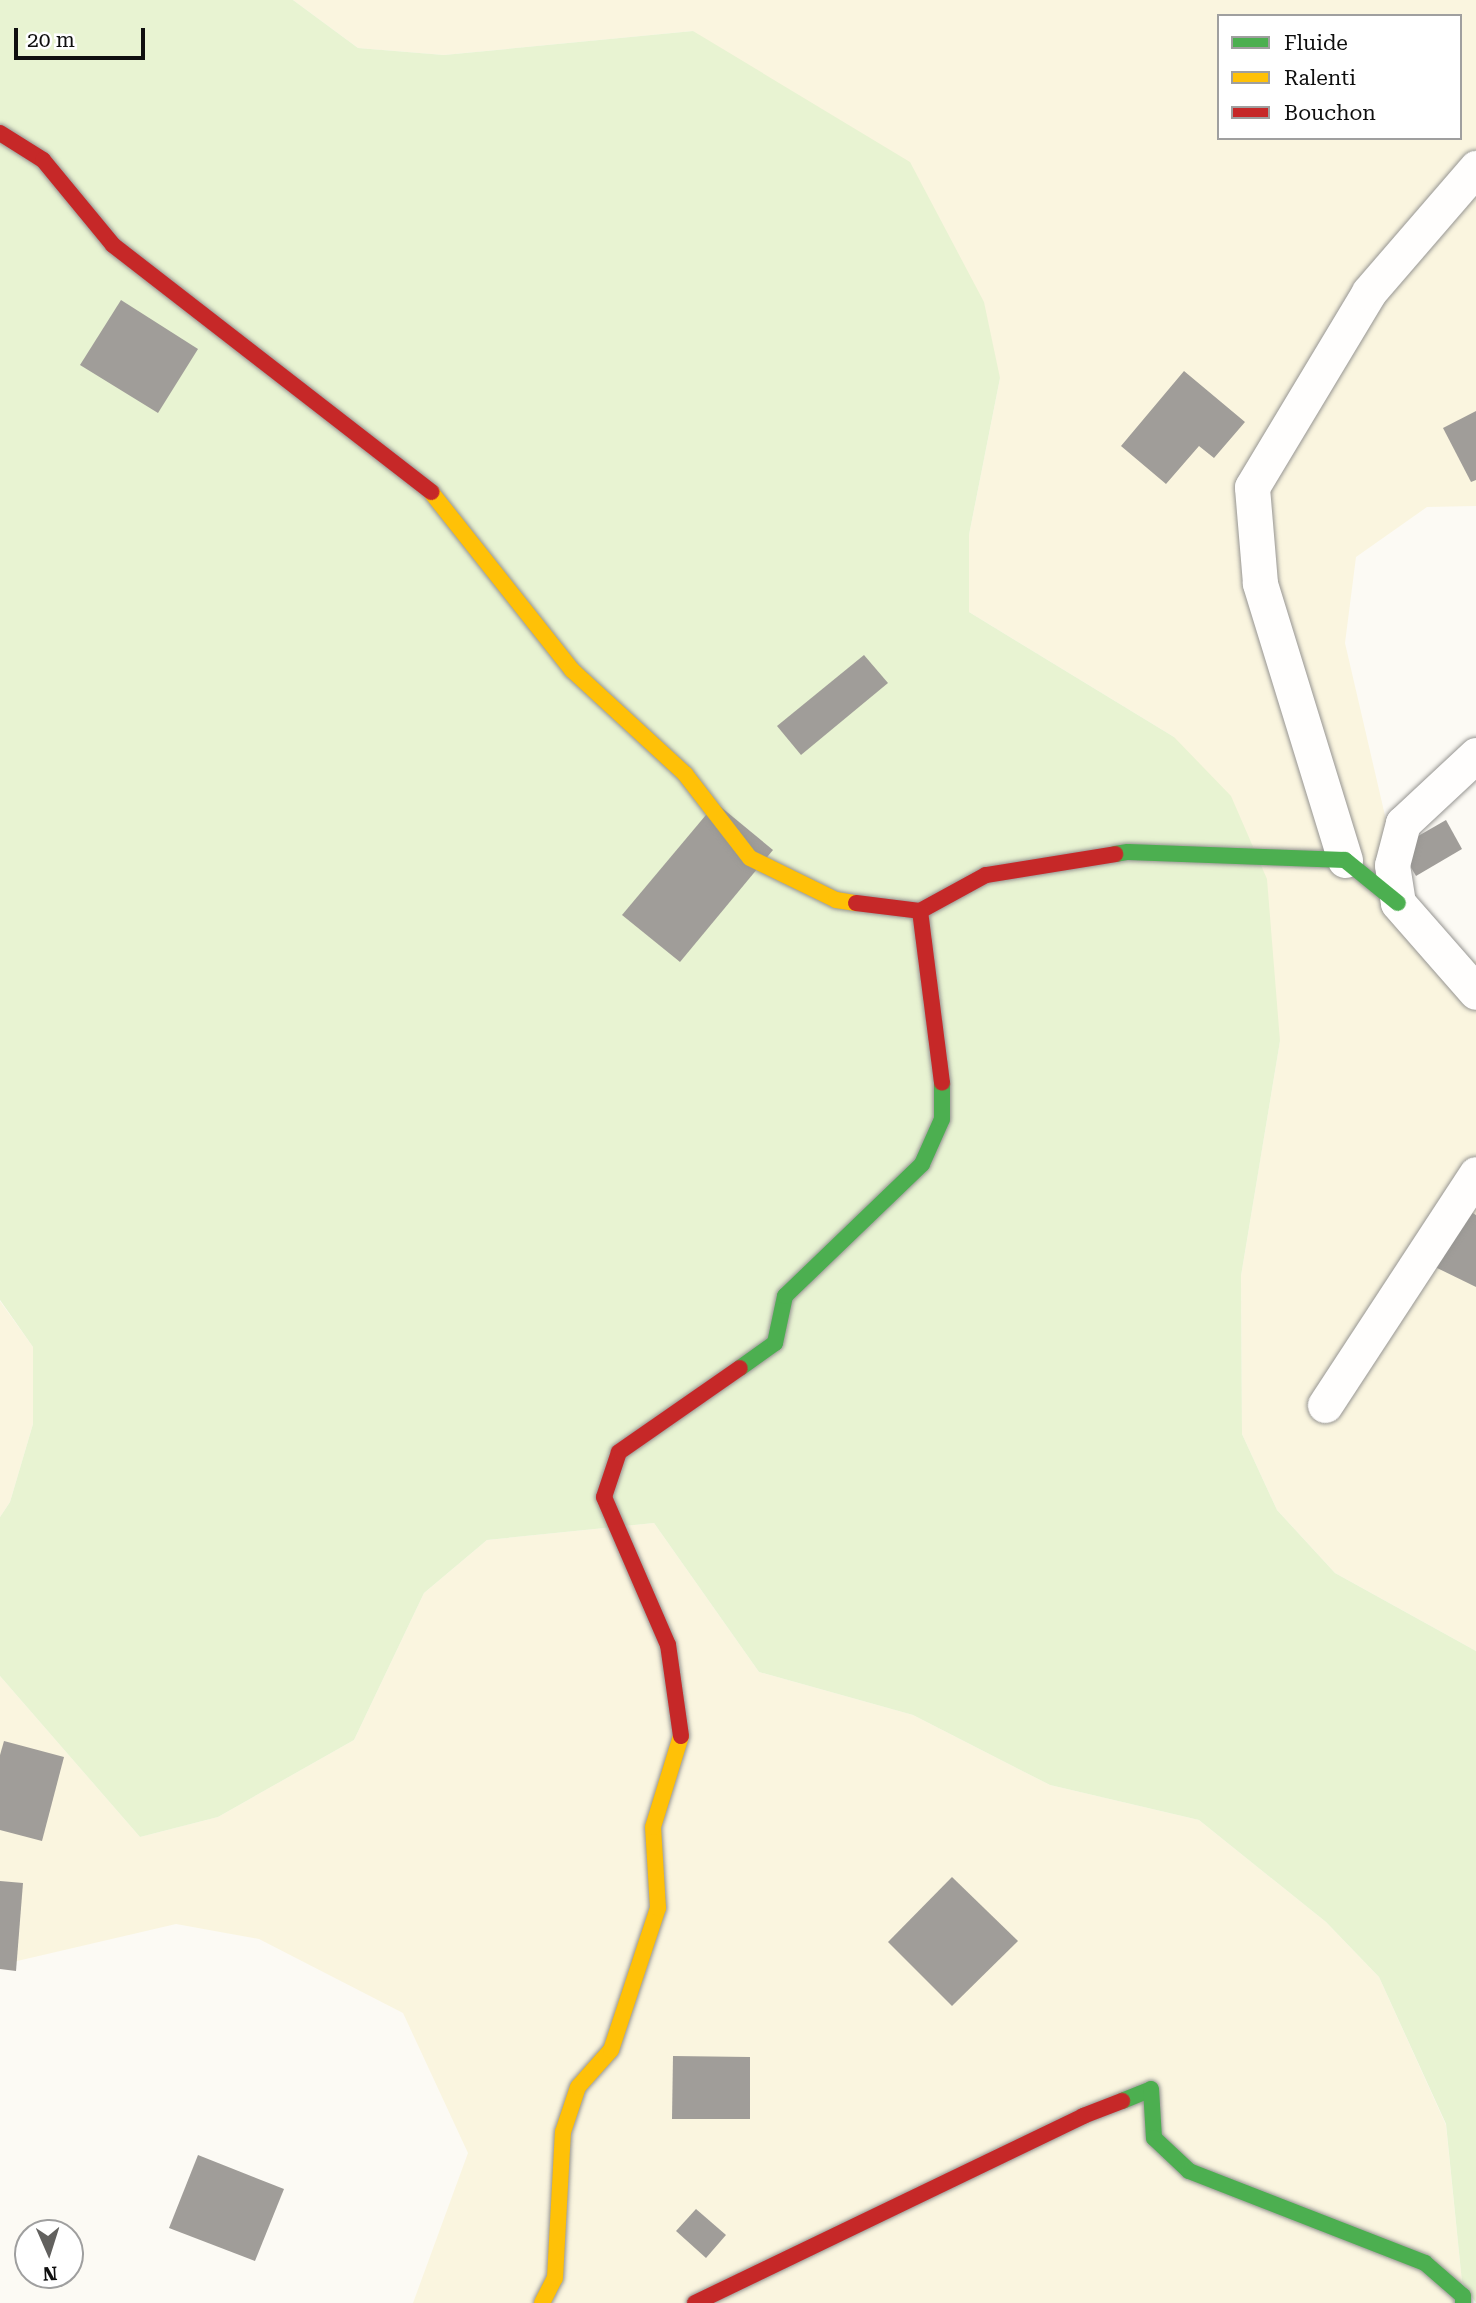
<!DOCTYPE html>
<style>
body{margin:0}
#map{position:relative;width:1476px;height:2303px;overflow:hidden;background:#fcfaf4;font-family:"Roboto Serif",serif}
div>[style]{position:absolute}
.farmland>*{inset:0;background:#faf5df}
.green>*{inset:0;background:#e8f3d2}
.building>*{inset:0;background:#a09d99}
.roads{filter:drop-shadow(0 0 2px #969592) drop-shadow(0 0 2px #969592)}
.street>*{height:35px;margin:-17.5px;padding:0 17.5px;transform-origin:17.5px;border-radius:17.5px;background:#fffefd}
.fast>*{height:16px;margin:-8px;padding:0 8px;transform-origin:8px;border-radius:8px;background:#4caf50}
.slow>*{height:16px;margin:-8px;padding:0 8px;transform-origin:8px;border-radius:8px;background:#ffc107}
.jam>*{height:16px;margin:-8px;padding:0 8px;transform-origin:8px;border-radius:8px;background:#c62828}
span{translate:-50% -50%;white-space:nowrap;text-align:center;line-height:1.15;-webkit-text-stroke:7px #fff;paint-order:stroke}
.legend{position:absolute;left:1217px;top:14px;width:245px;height:126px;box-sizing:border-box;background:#fff;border:2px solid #9f9f9f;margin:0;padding:9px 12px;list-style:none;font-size:21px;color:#0f0f0f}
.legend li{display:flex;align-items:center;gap:14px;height:35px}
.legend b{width:35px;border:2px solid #9f9f9f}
.north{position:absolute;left:14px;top:2219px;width:70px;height:70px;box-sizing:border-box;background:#fff;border:2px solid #9f9f9f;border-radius:50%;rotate:177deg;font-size:19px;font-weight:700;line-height:28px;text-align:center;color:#0f0f0f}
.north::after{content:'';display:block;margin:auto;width:24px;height:32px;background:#62615f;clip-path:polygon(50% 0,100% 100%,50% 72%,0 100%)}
.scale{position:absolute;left:14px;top:28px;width:131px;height:32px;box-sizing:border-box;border:4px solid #0f0f0f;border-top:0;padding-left:9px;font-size:21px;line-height:24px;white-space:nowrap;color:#0f0f0f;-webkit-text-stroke:5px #fff;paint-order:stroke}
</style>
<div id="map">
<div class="farmland">
<i style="clip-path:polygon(evenodd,293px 0,1476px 0,1476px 506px,1427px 507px,1356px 557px,1345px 643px,1415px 945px,1476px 961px,1476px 1651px,1335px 1573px,1277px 1510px,1242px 1434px,1241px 1276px,1280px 1041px,1174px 737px,969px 612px,969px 535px,1000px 378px,693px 31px,444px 55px,358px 48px,293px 0,1219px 16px,1460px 16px,1460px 138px,1219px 138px,1219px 16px)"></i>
<i style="clip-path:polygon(0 1301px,33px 1347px,33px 1424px,10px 1502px,0 1517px)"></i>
<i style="clip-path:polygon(654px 1523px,759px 1672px,913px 1715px,1050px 1785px,1199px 1820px,1326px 1922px,1379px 1977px,1446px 2125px,1462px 2282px,1456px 2303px,413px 2303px,468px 2153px,403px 2013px,259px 1939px,176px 1924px,0 1965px,0 1676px,140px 1837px,218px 1817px,354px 1740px,424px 1593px,487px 1540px)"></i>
</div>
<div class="green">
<i style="clip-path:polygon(0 0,293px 0,358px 48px,444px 55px,693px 31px,910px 162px,984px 302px,1000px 378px,969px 535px,969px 612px,1174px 737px,1231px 796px,1267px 879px,1280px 1041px,1241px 1276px,1242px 1434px,1277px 1510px,1335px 1573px,1476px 1651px,1476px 2303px,1462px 2282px,1446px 2124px,1379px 1977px,1326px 1922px,1199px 1820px,1050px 1785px,913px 1715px,759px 1672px,654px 1523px,487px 1540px,424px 1593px,354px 1740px,218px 1817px,140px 1837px,0 1676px,0 1517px,10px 1502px,33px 1424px,33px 1347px,0 1300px)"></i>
</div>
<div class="building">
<i style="clip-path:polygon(121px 300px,198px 349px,158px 413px,80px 365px)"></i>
<i style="clip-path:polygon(1184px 371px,1245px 422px,1214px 458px,1199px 446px,1166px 484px,1121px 446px)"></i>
<i style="clip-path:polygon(1476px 411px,1476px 480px,1471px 482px,1443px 428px)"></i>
<i style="clip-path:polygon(864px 655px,888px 683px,801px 755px,777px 726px)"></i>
<i style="clip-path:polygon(716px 803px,773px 850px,680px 962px,622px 915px)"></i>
<i style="clip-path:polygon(1446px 820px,1462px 849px,1416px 876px,1399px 847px)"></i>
<i style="clip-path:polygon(1464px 1208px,1476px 1215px,1476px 1287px,1433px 1266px)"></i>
<i style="clip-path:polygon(4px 1741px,64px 1757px,42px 1841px,0 1830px,0 1755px)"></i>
<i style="clip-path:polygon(952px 1877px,1018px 1941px,952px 2006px,888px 1942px)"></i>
<i style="clip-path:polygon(0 1881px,23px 1883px,16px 1971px,0 1969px)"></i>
<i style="clip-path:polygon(673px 2056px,750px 2057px,750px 2119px,672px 2119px)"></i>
<i style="clip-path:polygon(198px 2155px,284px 2189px,255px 2261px,169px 2228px)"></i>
<i style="clip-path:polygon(696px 2209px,726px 2235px,706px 2258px,676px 2231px)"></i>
</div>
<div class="roads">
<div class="street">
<i style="left:1476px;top:755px;width:100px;rotate:137deg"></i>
<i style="left:1403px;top:823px;width:43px;rotate:104.7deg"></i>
<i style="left:1392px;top:865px;width:38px;rotate:81deg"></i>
<i style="left:1398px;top:903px;width:118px;rotate:48.8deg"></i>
<i style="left:1345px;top:860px;width:290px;rotate:-107.1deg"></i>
<i style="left:1260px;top:583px;width:96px;rotate:-94.8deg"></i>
<i style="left:1252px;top:487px;width:227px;rotate:-59deg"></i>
<i style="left:1369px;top:292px;width:164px;rotate:-49.2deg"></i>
<i style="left:1325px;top:1405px;width:276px;rotate:-56.8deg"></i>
</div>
<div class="fast">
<i style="left:1115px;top:854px;width:13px;rotate:-9deg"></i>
<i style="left:1128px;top:852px;width:217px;rotate:2.1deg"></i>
<i style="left:1345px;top:860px;width:68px;rotate:39.1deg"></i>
<i style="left:740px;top:1368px;width:43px;rotate:-35.5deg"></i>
<i style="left:775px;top:1343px;width:48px;rotate:-78deg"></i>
<i style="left:785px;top:1296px;width:190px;rotate:-43.9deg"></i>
<i style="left:922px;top:1164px;width:49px;rotate:-66deg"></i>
<i style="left:942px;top:1119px;width:36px;rotate:-90deg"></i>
<i style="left:1122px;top:2101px;width:31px;rotate:-22deg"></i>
<i style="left:1151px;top:2089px;width:49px;rotate:86.5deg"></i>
<i style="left:1154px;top:2138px;width:48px;rotate:43.3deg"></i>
<i style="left:1189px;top:2171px;width:253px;rotate:21.3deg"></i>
<i style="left:1425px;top:2263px;width:50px;rotate:41deg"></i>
<i style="left:1463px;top:2296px;width:7px;rotate:90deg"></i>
</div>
<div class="slow">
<i style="left:431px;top:492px;width:227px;rotate:51.6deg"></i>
<i style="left:572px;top:670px;width:154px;rotate:42.6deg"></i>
<i style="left:685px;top:774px;width:106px;rotate:52.3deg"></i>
<i style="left:750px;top:858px;width:96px;rotate:26deg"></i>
<i style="left:836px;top:900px;width:20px;rotate:9deg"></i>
<i style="left:542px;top:2303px;width:28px;rotate:-63deg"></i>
<i style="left:555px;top:2278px;width:146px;rotate:-86.9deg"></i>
<i style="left:563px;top:2132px;width:47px;rotate:-71.6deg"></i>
<i style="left:578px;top:2087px;width:50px;rotate:-48.3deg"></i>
<i style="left:611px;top:2050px;width:150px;rotate:-71.7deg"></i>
<i style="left:658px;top:1908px;width:81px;rotate:-93.5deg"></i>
<i style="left:653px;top:1827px;width:95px;rotate:-72.9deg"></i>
</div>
<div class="jam">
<i style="left:0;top:133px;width:51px;rotate:32.1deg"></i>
<i style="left:43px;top:160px;width:110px;rotate:50.5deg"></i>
<i style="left:113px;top:245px;width:403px;rotate:37.8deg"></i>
<i style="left:856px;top:903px;width:64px;rotate:7.1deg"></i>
<i style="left:920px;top:911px;width:75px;rotate:-28.6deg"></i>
<i style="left:986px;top:875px;width:131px;rotate:-9.2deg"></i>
<i style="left:920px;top:911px;width:173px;rotate:82.7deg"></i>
<i style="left:681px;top:1736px;width:92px;rotate:-98.1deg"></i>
<i style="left:668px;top:1645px;width:161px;rotate:-113.4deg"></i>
<i style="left:604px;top:1497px;width:47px;rotate:-71.6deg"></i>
<i style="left:619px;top:1452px;width:147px;rotate:-34.8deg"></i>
<i style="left:695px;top:2303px;width:431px;rotate:-25.7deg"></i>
<i style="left:1083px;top:2116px;width:42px;rotate:-21deg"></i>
</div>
</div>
<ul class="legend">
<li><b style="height:9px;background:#4caf50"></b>Fluide</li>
<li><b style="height:9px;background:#ffc107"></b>Ralenti</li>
<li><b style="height:9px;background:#c62828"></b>Bouchon</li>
</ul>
<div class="north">N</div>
<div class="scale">20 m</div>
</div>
